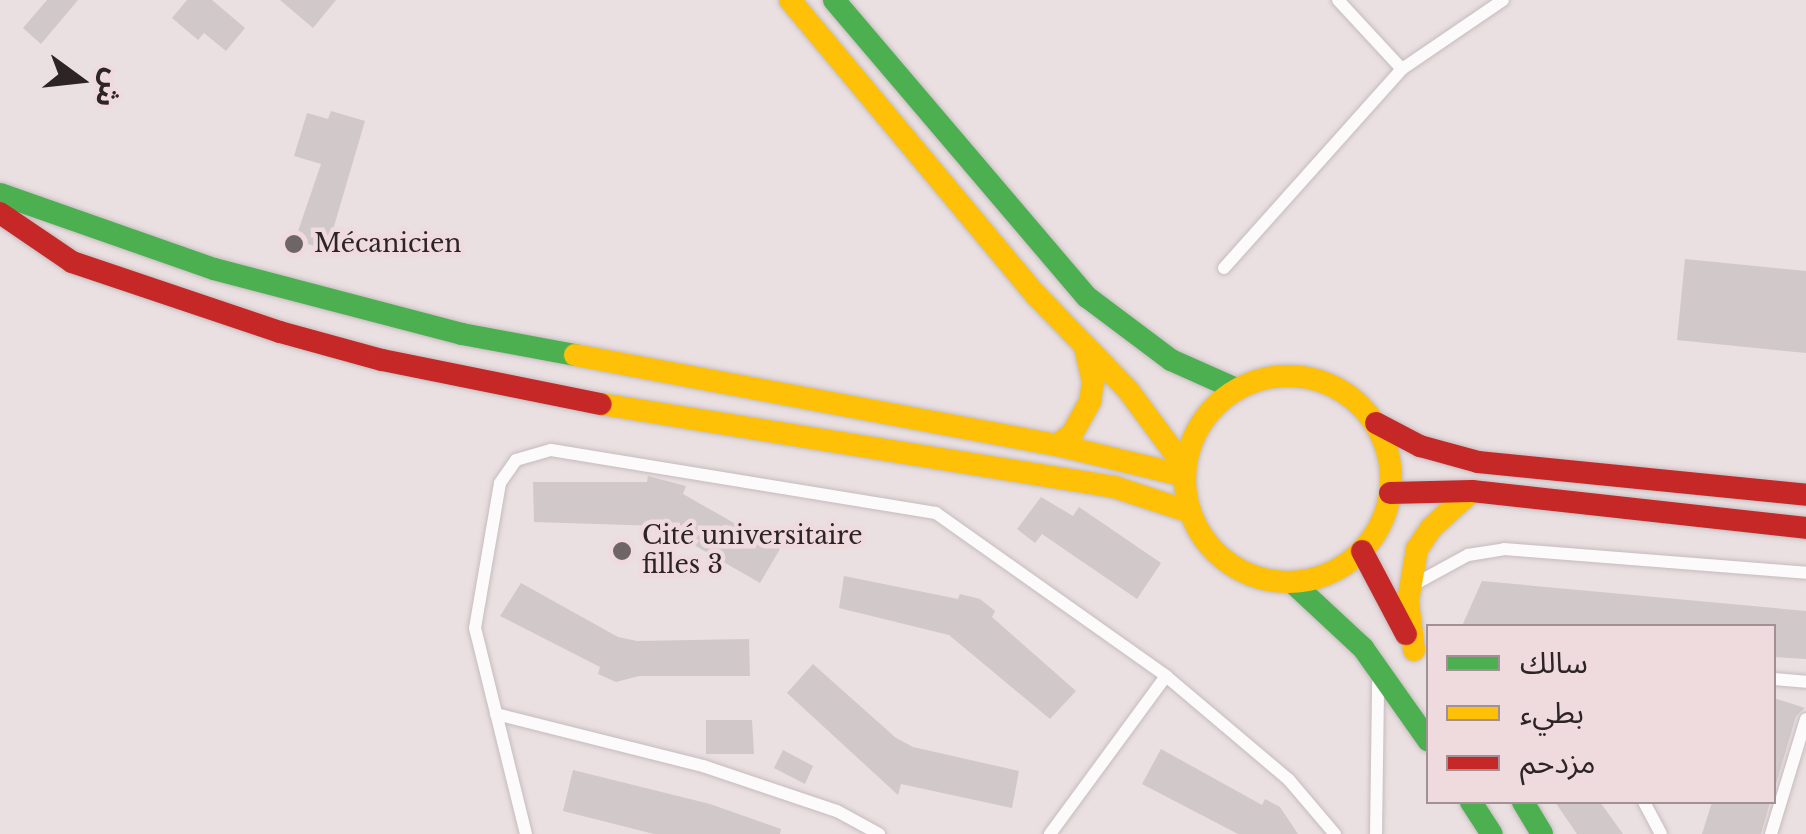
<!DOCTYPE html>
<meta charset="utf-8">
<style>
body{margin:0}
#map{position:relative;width:1806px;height:834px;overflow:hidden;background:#eadfe1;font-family:"Libre Baskerville","Noto Sans Arabic",serif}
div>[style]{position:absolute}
.building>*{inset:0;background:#d1c8ca}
.roads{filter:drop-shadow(0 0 2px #c4bcbd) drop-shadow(0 0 2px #c4bcbd)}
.lane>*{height:12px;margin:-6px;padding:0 6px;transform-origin:6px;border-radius:6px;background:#fcfafa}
.fast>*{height:22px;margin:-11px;padding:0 11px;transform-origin:11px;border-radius:11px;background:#4caf50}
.slow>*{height:22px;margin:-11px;padding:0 11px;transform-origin:11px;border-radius:11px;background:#ffc107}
.slow>.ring{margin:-11px;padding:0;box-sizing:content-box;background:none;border:22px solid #ffc107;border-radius:50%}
.jam>*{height:22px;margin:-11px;padding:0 11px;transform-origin:11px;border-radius:11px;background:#c62828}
.dots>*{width:28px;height:28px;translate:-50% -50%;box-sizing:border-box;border:5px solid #efdade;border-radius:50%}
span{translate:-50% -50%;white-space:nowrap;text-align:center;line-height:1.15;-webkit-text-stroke:9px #efdade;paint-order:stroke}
.poi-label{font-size:25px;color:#2c2425}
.left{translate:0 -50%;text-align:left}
.legend{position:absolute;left:1426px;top:624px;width:350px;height:180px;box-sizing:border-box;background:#efdade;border:2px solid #a19194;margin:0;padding:12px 18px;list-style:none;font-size:30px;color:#2c2425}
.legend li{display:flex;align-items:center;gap:20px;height:50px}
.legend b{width:50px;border:2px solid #a19194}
.north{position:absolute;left:30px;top:30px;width:100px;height:100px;-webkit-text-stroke:8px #efdade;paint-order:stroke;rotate:105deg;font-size:28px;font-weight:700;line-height:40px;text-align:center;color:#2c2425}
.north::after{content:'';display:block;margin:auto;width:35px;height:45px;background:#2c2425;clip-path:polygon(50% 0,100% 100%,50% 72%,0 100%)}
</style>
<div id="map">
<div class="building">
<i style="clip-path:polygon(47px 0,78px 0,41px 44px,23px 28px)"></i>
<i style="clip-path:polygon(187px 0,212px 0,245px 28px,226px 51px,204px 33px,198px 40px,172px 18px)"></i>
<i style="clip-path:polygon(280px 0,336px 0,313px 28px)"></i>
<i style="clip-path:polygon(331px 111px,365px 121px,327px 250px,295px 240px,321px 164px,294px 156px,307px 113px,328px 119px)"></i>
<i style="clip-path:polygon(1685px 259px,1806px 271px,1806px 353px,1677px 340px)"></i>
<i style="clip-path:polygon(648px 476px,686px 486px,683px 494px,780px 549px,760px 583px,661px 526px,534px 522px,533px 482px,647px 482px)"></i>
<i style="clip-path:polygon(1041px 497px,1073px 516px,1079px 507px,1161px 563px,1137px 599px,1042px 534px,1035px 543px,1017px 529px)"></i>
<i style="clip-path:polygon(844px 576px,958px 599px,960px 594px,980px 599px,995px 611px,992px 617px,1076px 691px,1050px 719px,949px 635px,839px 608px)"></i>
<i style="clip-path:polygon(1482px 581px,1806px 611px,1806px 659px,1774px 657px,1774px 626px,1462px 626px)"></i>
<i style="clip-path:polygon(521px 583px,618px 637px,637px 641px,749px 639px,750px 676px,639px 676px,616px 682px,598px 674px,600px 667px,500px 616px)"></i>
<i style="clip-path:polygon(813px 664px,896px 738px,913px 747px,1019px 771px,1012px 808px,901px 784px,898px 795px,787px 693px)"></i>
<i style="clip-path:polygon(1774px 698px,1805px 708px,1796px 716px,1774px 791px)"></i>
<i style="clip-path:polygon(706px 720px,752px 720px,754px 754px,706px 754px)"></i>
<i style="clip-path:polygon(1161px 749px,1262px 805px,1265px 799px,1280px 807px,1298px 834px,1238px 834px,1142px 784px)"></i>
<i style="clip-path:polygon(783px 750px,813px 766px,805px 784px,774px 768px)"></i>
<i style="clip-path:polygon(573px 770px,710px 804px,781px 829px,780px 834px,654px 834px,563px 811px)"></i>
<i style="clip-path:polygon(1555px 802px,1600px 802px,1623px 834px,1577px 834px)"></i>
<i style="clip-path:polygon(1712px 802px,1770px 802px,1761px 834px,1702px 834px)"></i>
</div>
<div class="roads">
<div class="lane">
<i style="left:1338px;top:0;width:94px;rotate:47.2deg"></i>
<i style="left:1224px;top:268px;width:267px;rotate:-48.2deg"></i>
<i style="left:1402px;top:69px;width:122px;rotate:-34.3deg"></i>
<i style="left:1413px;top:585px;width:63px;rotate:-28.6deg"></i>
<i style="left:1468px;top:555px;width:36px;rotate:-9deg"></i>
<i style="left:1504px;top:549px;width:303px;rotate:4.5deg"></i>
<i style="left:1774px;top:679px;width:32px;rotate:5deg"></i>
<i style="left:496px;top:714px;width:213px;rotate:14.1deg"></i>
<i style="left:703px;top:766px;width:141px;rotate:18.6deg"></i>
<i style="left:837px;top:811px;width:48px;rotate:28.7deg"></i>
<i style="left:1644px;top:802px;width:36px;rotate:62deg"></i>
<i style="left:526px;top:834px;width:212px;rotate:-103.9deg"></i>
<i style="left:475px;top:628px;width:147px;rotate:-80.2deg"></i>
<i style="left:500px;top:483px;width:28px;rotate:-55deg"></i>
<i style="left:516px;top:460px;width:36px;rotate:-16deg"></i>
<i style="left:551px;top:450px;width:390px;rotate:9.3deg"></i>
<i style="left:936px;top:513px;width:282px;rotate:35.3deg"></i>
<i style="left:1166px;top:676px;width:161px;rotate:40.2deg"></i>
<i style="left:1289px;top:780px;width:71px;rotate:49.6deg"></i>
<i style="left:1050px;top:834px;width:196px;rotate:-53.7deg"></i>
<i style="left:1376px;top:834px;width:151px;rotate:-89.2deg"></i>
<i style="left:1771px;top:834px;width:120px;rotate:-73.1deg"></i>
</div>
<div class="fast">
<i style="left:834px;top:0;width:390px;rotate:49.6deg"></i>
<i style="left:1087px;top:297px;width:105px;rotate:36.9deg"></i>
<i style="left:1171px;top:360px;width:71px;rotate:24deg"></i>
<i style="left:0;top:194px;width:227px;rotate:19.3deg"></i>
<i style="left:214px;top:269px;width:256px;rotate:14.7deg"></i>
<i style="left:462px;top:334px;width:115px;rotate:10.5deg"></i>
<i style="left:1293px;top:583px;width:96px;rotate:42.9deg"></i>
<i style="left:1363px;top:648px;width:113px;rotate:54.8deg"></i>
<i style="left:1471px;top:802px;width:38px;rotate:57deg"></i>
<i style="left:1523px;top:802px;width:37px;rotate:59deg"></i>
</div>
<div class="slow">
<i style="left:790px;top:0;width:384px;rotate:50.2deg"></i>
<i style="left:1036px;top:295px;width:132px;rotate:45.9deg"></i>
<i style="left:1128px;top:390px;width:96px;rotate:53.5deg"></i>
<i style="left:575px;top:355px;width:490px;rotate:10.6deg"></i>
<i style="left:1057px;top:445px;width:132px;rotate:13.6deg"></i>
<i class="ring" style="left:1185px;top:376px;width:184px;height:184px"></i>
<i style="left:601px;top:404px;width:520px;rotate:9.19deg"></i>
<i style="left:1114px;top:487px;width:80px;rotate:18.2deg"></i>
<i style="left:1057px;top:445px;width:19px;rotate:-36deg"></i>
<i style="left:1072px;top:434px;width:38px;rotate:-61deg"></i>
<i style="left:1090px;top:401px;width:19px;rotate:-81deg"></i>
<i style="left:1093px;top:382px;width:37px;rotate:-103deg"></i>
<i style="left:1414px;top:650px;width:49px;rotate:-97deg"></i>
<i style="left:1408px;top:601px;width:53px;rotate:-80.2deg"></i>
<i style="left:1417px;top:549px;width:25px;rotate:-56deg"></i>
<i style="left:1431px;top:528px;width:55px;rotate:-42.1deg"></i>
</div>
<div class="jam">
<i style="left:0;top:213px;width:87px;rotate:34.2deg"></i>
<i style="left:72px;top:262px;width:219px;rotate:18.6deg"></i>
<i style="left:280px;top:332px;width:106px;rotate:15.4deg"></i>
<i style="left:382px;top:360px;width:223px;rotate:11.4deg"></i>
<i style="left:1376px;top:423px;width:50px;rotate:27.6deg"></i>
<i style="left:1420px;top:446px;width:60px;rotate:15.4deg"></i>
<i style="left:1478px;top:462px;width:330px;rotate:5.7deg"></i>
<i style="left:1390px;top:493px;width:82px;rotate:-1.4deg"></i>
<i style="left:1472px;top:491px;width:336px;rotate:6.3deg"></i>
<i style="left:1362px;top:551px;width:94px;rotate:62.1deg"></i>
</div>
</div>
<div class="dots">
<i style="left:294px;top:244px;background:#6e6567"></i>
<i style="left:622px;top:551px;background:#6e6567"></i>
</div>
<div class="poi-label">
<span class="left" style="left:314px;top:244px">Mécanicien</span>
<span class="left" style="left:642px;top:551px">Cité universitaire<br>filles 3</span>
</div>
<ul class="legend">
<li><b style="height:12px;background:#4caf50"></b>سالك</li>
<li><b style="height:12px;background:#ffc107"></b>بطيء</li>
<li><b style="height:12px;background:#c62828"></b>مزدحم</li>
</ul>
<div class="north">ش</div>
</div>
